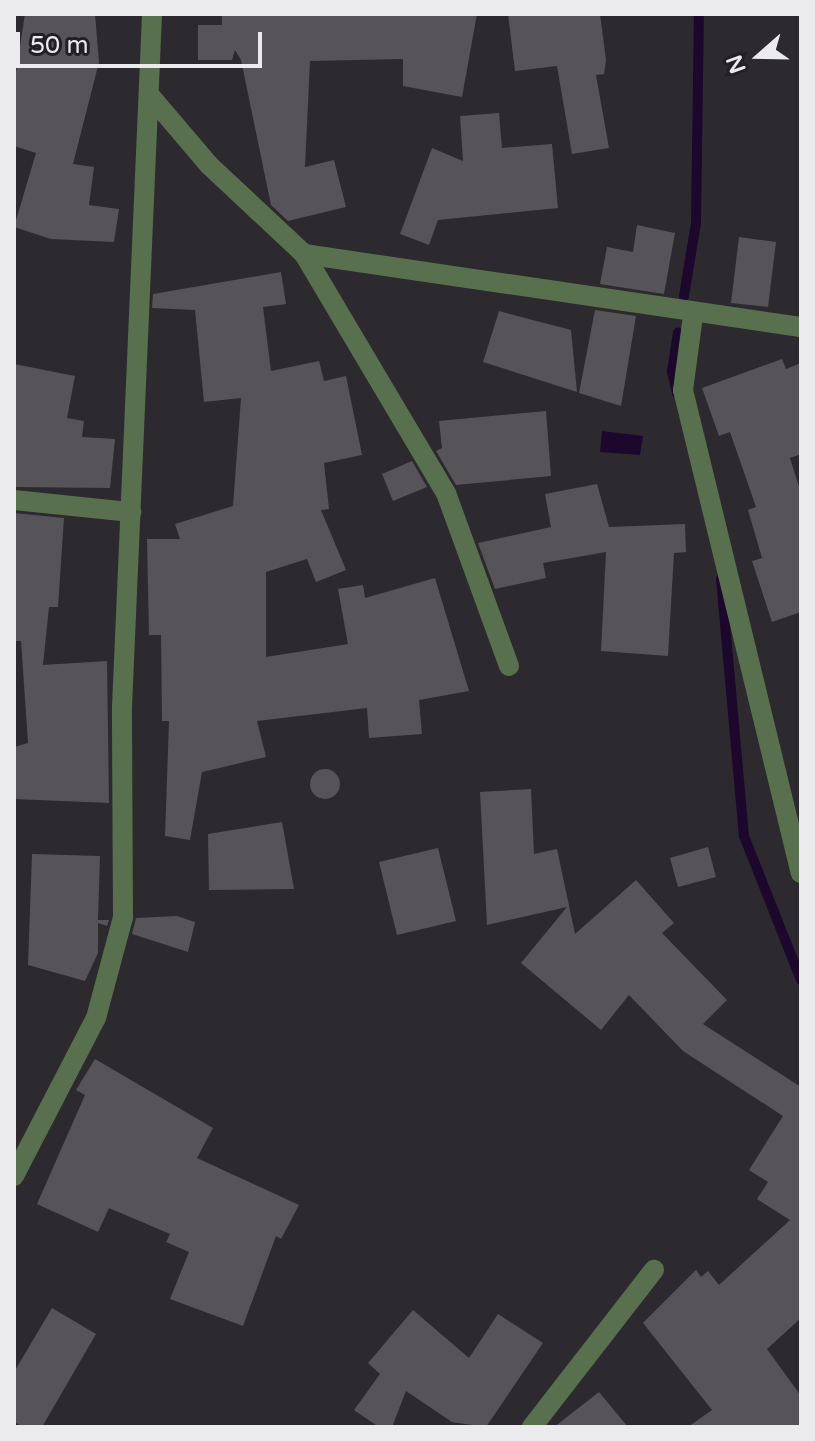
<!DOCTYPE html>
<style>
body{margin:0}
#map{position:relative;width:815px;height:1441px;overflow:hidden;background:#2c2a2f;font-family:"Varela Round",sans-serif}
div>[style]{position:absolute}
.water>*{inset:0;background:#1c072d}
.stream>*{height:10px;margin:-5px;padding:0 5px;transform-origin:5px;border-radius:5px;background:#1c072d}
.building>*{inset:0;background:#565359}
.round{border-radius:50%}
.minor>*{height:20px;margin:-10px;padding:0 10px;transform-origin:10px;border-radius:10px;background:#58704d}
span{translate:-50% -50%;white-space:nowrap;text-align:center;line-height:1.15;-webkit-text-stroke:6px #222025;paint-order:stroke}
.frame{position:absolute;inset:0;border:16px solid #ebeaed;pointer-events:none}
.north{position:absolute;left:719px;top:16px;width:80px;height:80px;-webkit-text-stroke:6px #222025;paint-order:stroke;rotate:250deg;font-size:22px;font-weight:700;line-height:32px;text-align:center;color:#ebeaed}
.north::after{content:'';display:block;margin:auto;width:28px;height:36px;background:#ebeaed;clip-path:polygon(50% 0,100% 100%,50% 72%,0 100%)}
.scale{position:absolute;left:16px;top:32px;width:246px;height:36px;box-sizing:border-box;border:4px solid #ebeaed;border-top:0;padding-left:10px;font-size:24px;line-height:28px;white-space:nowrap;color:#ebeaed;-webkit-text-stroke:6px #222025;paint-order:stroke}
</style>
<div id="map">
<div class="water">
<i style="clip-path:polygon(602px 431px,643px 436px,640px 455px,600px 452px)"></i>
</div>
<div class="stream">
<i style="left:684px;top:296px;width:74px;rotate:-80.7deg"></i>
<i style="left:696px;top:223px;width:209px;rotate:-89.2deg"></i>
<i style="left:677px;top:393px;width:22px;rotate:-103deg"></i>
<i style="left:672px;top:372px;width:40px;rotate:-81.5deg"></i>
<i style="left:721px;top:579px;width:258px;rotate:84.9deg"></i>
<i style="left:744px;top:836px;width:155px;rotate:68.4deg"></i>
</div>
<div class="building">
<i style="clip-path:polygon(25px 14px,95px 14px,99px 62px,73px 164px,94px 167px,89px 205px,119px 209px,114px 242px,51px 239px,14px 227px,36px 153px,14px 146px,14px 85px)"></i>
<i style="clip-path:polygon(222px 14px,477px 14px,462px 97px,403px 86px,403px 59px,310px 61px,305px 167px,334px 160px,346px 207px,288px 221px,271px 205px,241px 60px,235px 50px,232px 60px,198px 60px,198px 25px,222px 25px)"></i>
<i style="clip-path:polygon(508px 14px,600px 14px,606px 60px,604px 74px,596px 75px,609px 148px,572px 154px,557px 66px,515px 71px)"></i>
<i style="clip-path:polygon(499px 113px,502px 148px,552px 144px,558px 208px,438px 220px,429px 245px,400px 234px,432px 148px,463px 161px,460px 116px)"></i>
<i style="clip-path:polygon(637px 225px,675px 233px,664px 294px,600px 284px,607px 247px,633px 252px)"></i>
<i style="clip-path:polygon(739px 237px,776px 242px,768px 307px,731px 303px)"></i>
<i style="clip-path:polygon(281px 272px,286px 304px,263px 307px,271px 371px,319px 361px,324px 381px,346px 376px,362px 455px,324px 463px,329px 509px,321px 510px,346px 570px,316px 582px,307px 559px,266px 572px,266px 657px,348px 644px,338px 589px,363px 585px,365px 598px,435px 578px,469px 691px,419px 700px,422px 734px,369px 738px,367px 708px,257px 721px,266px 757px,202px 772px,190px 840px,165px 836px,169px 721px,162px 721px,161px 635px,149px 635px,147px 539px,180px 539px,175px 524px,233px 506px,241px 398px,204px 402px,195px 310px,152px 308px,153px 294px)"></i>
<i style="clip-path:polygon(595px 310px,636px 316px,621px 406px,579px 393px)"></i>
<i style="clip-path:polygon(499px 311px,571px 330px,577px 392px,483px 362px)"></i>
<i style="clip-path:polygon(782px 359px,786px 369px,801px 363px,801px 454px,790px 458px,801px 493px,801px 612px,772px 622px,752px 561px,762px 558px,748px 510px,756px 507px,730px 432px,719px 436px,702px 388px)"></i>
<i style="clip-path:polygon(14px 364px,75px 376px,67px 418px,84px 421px,82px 437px,115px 439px,110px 488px,14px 487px)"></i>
<i style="clip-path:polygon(546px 411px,551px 476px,456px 485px,436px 451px,442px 448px,439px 421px)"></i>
<i style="clip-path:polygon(412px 461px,427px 487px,393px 501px,382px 474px)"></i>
<i style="clip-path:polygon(597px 484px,609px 527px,685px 524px,686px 552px,674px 553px,668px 656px,601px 651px,606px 552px,543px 563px,546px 578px,495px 589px,478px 543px,551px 527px,545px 494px)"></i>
<i style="clip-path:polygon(14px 513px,64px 518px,58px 607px,49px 607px,43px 665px,107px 661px,109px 803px,14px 799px,14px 747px,28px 743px,21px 641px,14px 641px)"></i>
<i class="round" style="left:310px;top:769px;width:30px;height:30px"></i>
<i style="clip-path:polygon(531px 789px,534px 854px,557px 849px,575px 934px,636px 880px,674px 923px,662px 933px,727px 1000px,703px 1024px,801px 1087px,801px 1318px,767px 1349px,801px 1396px,801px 1427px,688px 1427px,712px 1410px,643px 1323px,696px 1270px,701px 1277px,708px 1271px,719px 1285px,790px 1220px,757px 1199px,768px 1182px,749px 1170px,783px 1116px,683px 1051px,629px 995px,601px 1030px,521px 963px,567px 907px,487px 925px,480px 792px)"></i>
<i style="clip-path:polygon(282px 822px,294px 889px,209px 890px,208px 834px)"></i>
<i style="clip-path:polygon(708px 847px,716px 877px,678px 887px,670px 858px)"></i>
<i style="clip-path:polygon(438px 848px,456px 921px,397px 935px,379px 862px)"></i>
<i style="clip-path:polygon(32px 854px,100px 856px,98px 920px,109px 920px,107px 926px,98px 923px,98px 953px,85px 981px,28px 965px)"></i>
<i style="clip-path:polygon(177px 916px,195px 922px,188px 952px,132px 934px,136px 918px)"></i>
<i style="clip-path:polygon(95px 1059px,213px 1128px,197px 1158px,299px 1205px,281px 1239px,276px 1236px,243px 1326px,170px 1299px,189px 1252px,166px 1242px,170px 1234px,109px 1208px,98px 1232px,37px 1204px,85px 1095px,76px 1090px)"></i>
<i style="clip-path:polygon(52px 1308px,96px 1334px,42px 1427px,23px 1427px,14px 1422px,14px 1372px)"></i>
<i style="clip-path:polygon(413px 1310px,469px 1358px,498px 1314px,543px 1343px,486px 1427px,452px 1422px,406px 1391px,392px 1427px,379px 1427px,354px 1410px,380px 1374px,368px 1363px)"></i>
<i style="clip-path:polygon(599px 1392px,628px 1427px,554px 1427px)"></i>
</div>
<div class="minor">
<i style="left:152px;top:98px;width:88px;rotate:49.6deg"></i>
<i style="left:209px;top:165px;width:130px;rotate:43.1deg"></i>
<i style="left:304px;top:254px;width:278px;rotate:59.3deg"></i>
<i style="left:446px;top:493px;width:184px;rotate:70deg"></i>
<i style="left:304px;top:254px;width:502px;rotate:8.36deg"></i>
<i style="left:693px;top:316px;width:75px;rotate:97.7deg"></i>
<i style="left:683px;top:390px;width:497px;rotate:76.3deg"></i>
<i style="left:14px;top:500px;width:118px;rotate:5.9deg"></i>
<i style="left:14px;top:1176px;width:178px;rotate:-62.6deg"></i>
<i style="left:96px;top:1018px;width:105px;rotate:-75deg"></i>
<i style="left:123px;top:917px;width:210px;rotate:-90.3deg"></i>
<i style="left:122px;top:707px;width:694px;rotate:-87.52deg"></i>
<i style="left:532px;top:1427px;width:199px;rotate:-52.2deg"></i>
</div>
<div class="frame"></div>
<div class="north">N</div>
<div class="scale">50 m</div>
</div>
